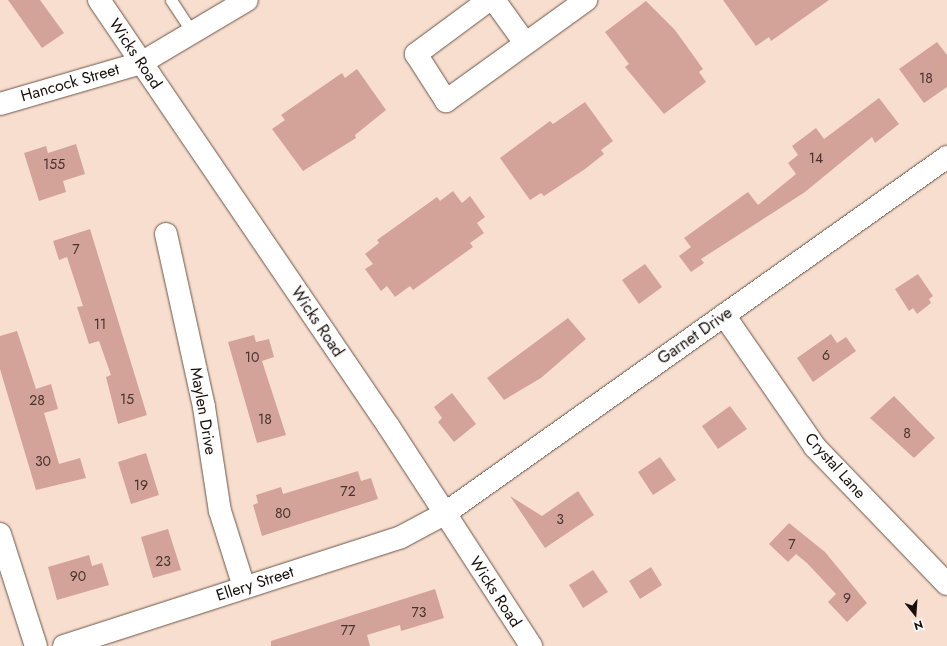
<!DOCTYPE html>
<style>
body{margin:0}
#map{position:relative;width:947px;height:646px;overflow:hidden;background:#f8dece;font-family:Jost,sans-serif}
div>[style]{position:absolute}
.building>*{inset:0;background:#d3a399}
.roads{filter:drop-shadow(0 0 1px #6c5648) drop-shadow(0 0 1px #6c5648)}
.service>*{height:11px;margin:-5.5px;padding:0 5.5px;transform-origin:5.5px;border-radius:5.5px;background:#fff}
.minor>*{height:22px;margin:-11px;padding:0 11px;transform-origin:11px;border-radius:11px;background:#fff}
.secondary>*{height:22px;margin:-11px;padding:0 11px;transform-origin:11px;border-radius:11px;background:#fff}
span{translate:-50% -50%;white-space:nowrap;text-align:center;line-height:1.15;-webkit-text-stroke:3px #fff;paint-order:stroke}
.number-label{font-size:14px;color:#46332d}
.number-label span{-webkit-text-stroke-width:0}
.street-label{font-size:16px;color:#170e09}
.north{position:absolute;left:895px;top:594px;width:40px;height:40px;-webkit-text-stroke:3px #fff;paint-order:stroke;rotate:163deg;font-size:11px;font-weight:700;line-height:16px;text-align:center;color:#170e09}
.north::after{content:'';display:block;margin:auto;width:14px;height:18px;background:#170e09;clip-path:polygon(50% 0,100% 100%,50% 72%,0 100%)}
</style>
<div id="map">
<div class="building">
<i style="clip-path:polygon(8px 0,40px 0,64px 33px,42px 48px)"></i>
<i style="clip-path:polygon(723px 0,829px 0,771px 41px,769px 37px,756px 46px)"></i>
<i style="clip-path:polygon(646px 1px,675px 30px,703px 69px,699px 72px,706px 82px,664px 114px,625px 67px,629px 64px,605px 32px)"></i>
<i style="clip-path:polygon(937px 42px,947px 55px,947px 87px,924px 103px,899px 69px)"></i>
<i style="clip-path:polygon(357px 69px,386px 110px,355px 135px,356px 138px,303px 171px,272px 129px,285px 120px,281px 115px,342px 73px,345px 78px)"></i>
<i style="clip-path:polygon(879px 98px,899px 124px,875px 143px,872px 137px,805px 192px,701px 259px,704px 263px,691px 272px,679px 256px,691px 247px,684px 238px,748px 192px,758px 205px,796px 174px,788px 163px,798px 155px,792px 146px,816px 128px,824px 139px)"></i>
<i style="clip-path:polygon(585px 102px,613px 141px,601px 150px,604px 154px,585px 169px,544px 196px,541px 193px,530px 200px,500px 158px,550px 121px,553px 124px)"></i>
<i style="clip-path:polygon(76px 144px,85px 174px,63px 181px,66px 192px,39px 201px,24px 153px,46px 146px,48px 153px)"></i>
<i style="clip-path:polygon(453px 191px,462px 203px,470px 196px,485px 217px,477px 223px,484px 233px,470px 243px,473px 247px,413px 290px,410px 286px,395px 297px,387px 286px,381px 291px,365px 269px,373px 264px,365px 254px,379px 243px,377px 240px,437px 197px,440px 201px)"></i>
<i style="clip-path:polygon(90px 229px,147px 415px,118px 424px,106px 377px,111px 375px,99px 341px,89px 344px,77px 307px,83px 306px,67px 257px,59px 260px,53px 241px)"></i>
<i style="clip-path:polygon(645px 264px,662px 287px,639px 304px,622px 280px)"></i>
<i style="clip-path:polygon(918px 274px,933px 296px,929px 299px,931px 303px,917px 314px,913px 308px,909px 311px,895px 289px)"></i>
<i style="clip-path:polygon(568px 318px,586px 339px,541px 378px,504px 400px,487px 378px)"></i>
<i style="clip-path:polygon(17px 331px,36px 389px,51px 384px,58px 409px,44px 413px,59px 464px,80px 458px,86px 478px,36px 490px,0 369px,0 336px)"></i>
<i style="clip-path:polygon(831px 334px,837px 343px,846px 337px,856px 351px,813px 382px,797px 358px)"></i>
<i style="clip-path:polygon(254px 335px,256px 342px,269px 339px,274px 357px,262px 361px,286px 435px,257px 443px,228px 342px)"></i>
<i style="clip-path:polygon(452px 393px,476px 424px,454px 442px,438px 422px,442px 418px,434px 407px)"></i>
<i style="clip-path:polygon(894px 396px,935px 438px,914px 458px,870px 418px)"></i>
<i style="clip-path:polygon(730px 406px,747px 429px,718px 449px,702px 426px)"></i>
<i style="clip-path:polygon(146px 453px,159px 495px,131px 504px,118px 462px)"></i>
<i style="clip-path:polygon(660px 457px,676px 480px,653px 495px,638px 472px)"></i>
<i style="clip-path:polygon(358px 471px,361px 481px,371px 478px,378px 499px,262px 536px,253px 505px,258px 503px,256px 495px,281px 487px,283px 494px)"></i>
<i style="clip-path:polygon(578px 491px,594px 515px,545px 548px,510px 496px,542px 516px)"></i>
<i style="clip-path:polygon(789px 523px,825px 552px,867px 603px,847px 622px,828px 602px,836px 594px,807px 563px,796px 554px,788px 562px,769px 544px)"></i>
<i style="clip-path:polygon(168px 529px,181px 570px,153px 578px,141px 537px)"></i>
<i style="clip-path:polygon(89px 555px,92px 566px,102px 563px,109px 585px,57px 600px,48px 567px)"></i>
<i style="clip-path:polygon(651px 567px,662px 585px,640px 599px,629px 581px)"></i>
<i style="clip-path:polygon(593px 570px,608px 592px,583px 608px,569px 585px)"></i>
<i style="clip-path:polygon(435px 589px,444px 618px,401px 631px,400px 625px,367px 635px,370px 646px,271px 646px,271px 641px)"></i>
</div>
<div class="roads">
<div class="service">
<i style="left:171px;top:0;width:42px;rotate:56.7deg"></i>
</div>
<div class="minor">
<i style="left:489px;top:0;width:91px;rotate:143.5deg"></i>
<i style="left:416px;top:54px;width:56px;rotate:57.4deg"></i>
<i style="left:446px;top:101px;width:173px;rotate:-35.8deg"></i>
<i style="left:494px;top:0;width:53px;rotate:54.2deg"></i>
<i style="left:0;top:104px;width:147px;rotate:-16.2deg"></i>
<i style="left:141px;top:63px;width:123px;rotate:-30.7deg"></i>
<i style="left:166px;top:234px;width:177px;rotate:77.6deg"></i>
<i style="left:204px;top:407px;width:105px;rotate:81.3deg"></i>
<i style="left:220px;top:511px;width:80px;rotate:72.5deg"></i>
<i style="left:724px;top:315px;width:160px;rotate:55.4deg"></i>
<i style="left:815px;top:447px;width:190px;rotate:46.1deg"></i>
<i style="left:0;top:534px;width:118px;rotate:72.2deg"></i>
<i style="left:64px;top:646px;width:354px;rotate:-17.9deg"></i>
<i style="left:401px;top:537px;width:49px;rotate:-28.1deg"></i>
<i style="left:444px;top:514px;width:617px;rotate:-35.36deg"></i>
</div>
<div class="secondary">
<i style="left:99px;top:0;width:516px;rotate:55.82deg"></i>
<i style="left:389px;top:427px;width:261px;rotate:57deg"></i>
</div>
</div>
<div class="number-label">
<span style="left:926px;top:78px">18</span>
<span style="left:816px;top:158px">14</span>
<span style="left:54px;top:164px">155</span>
<span style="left:76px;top:249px">7</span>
<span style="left:100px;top:324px">11</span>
<span style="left:826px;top:355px">6</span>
<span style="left:252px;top:357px">10</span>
<span style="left:127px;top:399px">15</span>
<span style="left:37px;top:400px">28</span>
<span style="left:265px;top:419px">18</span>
<span style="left:907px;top:433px">8</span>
<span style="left:43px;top:461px">30</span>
<span style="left:141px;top:485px">19</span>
<span style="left:348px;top:491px">72</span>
<span style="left:283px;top:513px">80</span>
<span style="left:560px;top:519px">3</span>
<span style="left:792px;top:544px">7</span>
<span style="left:163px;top:561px">23</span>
<span style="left:78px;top:576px">90</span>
<span style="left:847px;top:598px">9</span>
<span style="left:419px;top:612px">73</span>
<span style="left:348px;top:630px">77</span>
</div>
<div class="street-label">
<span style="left:135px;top:54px;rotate:56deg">Wicks Road</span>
<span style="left:70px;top:83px;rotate:-16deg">Hancock Street</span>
<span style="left:317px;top:322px;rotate:56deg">Wicks Road</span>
<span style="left:695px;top:336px;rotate:-35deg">Garnet Drive</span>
<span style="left:203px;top:411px;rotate:80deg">Maylen Drive</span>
<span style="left:835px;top:466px;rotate:48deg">Crystal Lane</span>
<span style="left:255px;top:584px;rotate:-18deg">Ellery Street</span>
<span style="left:495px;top:592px;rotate:57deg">Wicks Road</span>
</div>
<div class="north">N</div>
</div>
